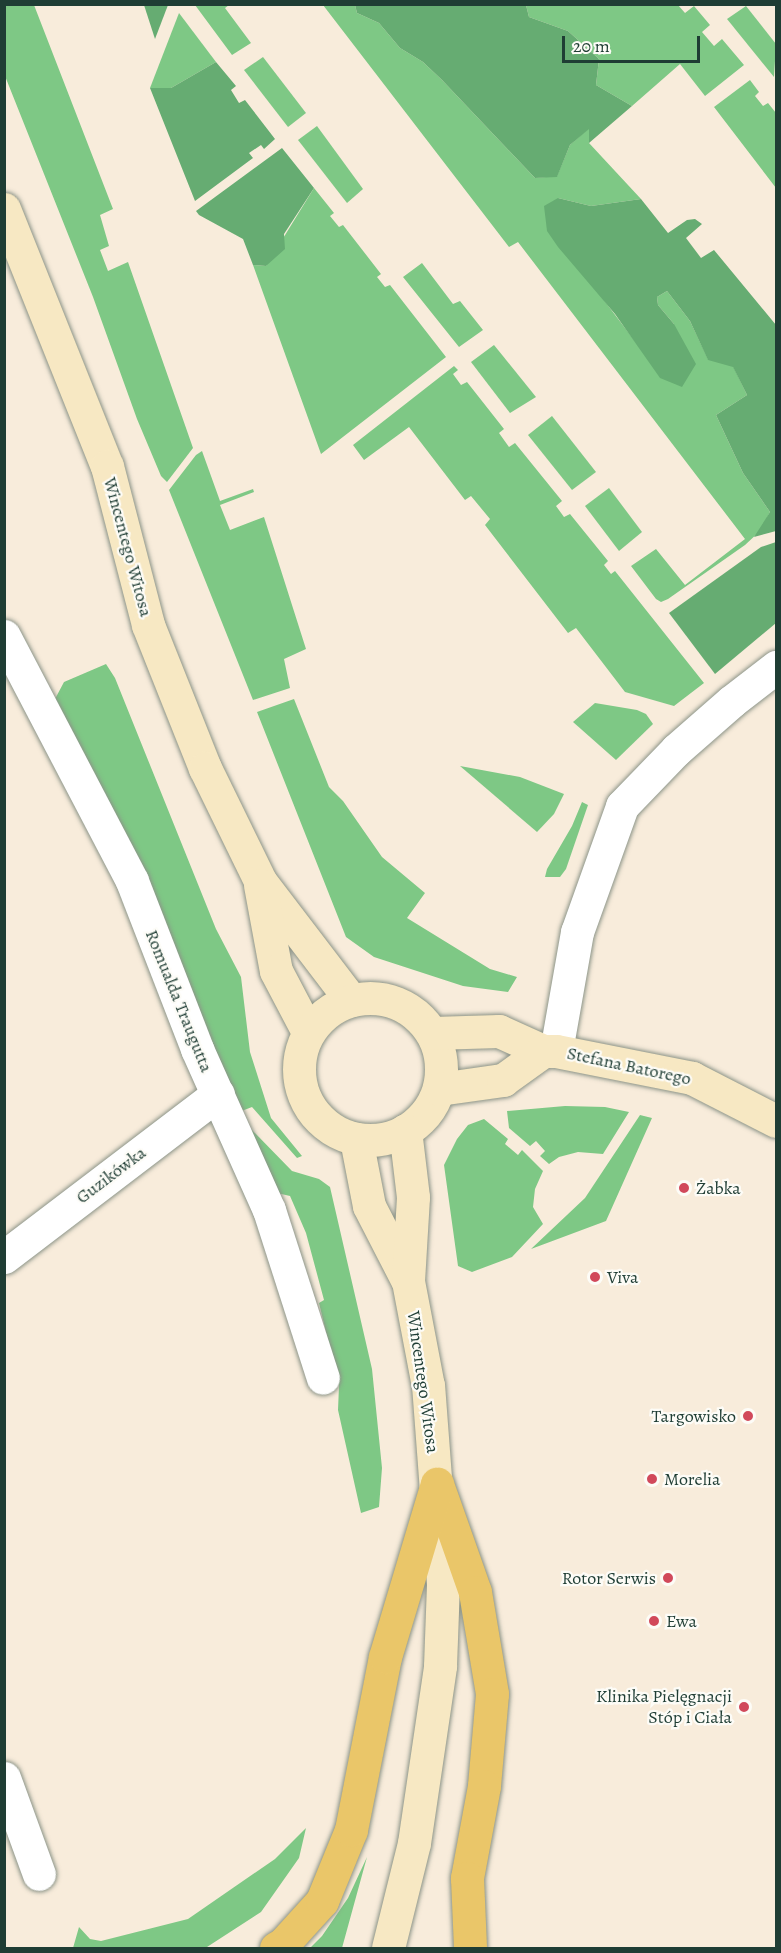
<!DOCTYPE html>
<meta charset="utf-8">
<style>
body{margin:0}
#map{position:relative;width:781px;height:1953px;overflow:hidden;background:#f8ecdb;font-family:Alegreya,serif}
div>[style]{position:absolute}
.green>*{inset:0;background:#7ec885}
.forest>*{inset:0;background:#66ac72}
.roads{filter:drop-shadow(0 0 2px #8c9488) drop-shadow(0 0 2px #8c9488)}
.street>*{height:33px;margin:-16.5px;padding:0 16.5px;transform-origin:16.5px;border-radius:16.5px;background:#fff}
.secondary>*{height:33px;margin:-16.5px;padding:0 16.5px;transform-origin:16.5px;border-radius:16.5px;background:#f7e8c3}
.secondary>.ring{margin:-16.5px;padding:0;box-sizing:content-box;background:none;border:33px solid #f7e8c3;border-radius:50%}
.primary>*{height:33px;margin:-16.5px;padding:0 16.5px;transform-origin:16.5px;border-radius:16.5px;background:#eac669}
.dots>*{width:16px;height:16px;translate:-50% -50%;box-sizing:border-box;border:3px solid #fdfcf7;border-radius:50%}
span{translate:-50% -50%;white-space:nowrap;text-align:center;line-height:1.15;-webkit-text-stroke:4.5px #fdfcf7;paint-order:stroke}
.street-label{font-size:18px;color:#1f3d34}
.poi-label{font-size:18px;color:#1f3d34}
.left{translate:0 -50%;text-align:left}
.right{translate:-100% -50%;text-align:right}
.frame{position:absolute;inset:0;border:6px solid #1f3d34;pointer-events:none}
.scale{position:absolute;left:562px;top:36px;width:138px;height:27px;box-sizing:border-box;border:3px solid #1f3d34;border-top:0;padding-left:8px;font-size:18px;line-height:21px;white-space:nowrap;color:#1f3d34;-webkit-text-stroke:4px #fdfcf7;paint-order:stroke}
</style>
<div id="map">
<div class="green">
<i style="clip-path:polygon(5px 4px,34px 5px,113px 209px,100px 215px,109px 246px,100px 250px,108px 271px,128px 262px,193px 448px,167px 482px,161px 476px,137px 419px,93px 297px,5px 76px)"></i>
<i style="clip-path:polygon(195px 5px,229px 5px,225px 8px,251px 43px,232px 55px)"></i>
<i style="clip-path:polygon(323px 5px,355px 5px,357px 13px,379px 23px,400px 48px,423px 62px,442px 80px,535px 178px,557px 176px,570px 145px,589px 128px,589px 143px,641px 199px,591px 206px,558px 198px,591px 283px,637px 344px,674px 324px,658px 305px,657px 297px,667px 291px,690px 321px,708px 359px,733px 366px,747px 395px,716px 415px,743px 473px,770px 512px,760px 531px,745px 545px,668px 599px,661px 602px,656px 599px,631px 566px,656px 549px,685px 585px,745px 539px,518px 242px,509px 247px)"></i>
<i style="clip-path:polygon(526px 5px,678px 5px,685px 13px,694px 6px,710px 25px,702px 32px,714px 46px,722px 39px,744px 65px,705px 96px,680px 64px,632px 106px,596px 85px,599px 59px,568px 31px,529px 17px)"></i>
<i style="clip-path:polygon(746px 6px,776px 44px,774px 77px,727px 19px)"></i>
<i style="clip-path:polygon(179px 13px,216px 62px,171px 88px,150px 88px)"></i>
<i style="clip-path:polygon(263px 57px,306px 113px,288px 127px,244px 70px)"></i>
<i style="clip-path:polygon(750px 80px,759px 92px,755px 96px,763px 106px,768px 103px,776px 113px,776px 188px,714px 107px)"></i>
<i style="clip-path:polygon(317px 126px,363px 189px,347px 203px,298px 140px)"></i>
<i style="clip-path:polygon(314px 188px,334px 213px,330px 216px,339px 227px,343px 225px,381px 274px,377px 277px,385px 287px,390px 285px,446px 357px,321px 454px,253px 265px,266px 266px)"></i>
<i style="clip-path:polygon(422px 263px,453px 304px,460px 301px,483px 330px,459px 347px,403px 277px)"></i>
<i style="clip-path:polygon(494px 345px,536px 397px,510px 413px,471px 362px)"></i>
<i style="clip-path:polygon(454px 366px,458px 370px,453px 374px,461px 385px,467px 382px,504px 429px,499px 433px,509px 447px,515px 443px,562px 501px,556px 506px,564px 517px,570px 514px,608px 561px,604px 565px,611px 574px,615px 571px,704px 683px,674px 706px,625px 692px,576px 628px,568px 633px,485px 525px,490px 519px,471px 496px,465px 500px,409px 427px,364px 460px,353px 445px)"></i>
<i style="clip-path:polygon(552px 416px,596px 472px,572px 490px,528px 435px)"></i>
<i style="clip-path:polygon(202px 451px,220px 501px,253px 489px,254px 492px,220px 505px,230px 530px,264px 517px,306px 649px,284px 659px,290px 688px,253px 700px,169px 490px,196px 455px)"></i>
<i style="clip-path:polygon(609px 488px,642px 532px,619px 551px,585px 506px)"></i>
<i style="clip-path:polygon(106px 664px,115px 678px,216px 929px,241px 977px,250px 1052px,271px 1118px,302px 1156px,297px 1158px,252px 1107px,239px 1112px,55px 699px,64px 682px)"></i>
<i style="clip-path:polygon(294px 699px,329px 787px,343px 801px,382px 857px,425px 893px,407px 918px,490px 969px,517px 977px,508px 992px,463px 986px,374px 957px,346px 937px,257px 712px)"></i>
<i style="clip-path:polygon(595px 703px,637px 710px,646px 714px,653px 724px,616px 760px,573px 722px)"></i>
<i style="clip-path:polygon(460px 766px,520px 777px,564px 794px,554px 814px,537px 832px)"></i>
<i style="clip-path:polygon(582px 802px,588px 805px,566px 869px,560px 877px,545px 877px,547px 869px,572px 826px)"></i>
<i style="clip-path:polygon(565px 1106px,605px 1107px,629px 1112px,603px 1154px,578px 1152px,559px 1157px,549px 1164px,540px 1156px,545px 1151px,536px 1141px,530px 1146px,509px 1128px,507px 1111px)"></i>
<i style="clip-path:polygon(640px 1115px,652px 1118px,606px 1221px,531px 1249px,585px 1198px)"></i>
<i style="clip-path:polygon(484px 1119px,508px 1139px,505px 1144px,518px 1155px,522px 1150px,543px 1171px,535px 1189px,533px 1207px,543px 1224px,512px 1257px,472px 1272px,458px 1266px,444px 1165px,457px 1139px,468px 1125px)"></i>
<i style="clip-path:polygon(249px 1127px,292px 1171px,319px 1179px,330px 1187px,372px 1369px,382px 1468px,379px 1507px,361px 1513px,338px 1410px,339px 1386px,319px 1303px,324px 1300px,306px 1233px,290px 1196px,277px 1193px)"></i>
<i style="clip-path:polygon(306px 1828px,299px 1858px,261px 1912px,207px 1947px,73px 1948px,79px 1927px,90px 1939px,101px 1941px,188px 1919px,275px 1859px)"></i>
<i style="clip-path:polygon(367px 1857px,342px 1948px,310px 1948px,322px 1936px,348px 1898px)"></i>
</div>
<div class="forest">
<i style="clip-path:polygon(144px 5px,168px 5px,155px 39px)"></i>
<i style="clip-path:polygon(355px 5px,526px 5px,529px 17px,568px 31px,599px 59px,596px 85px,632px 106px,589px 143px,589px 129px,570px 145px,557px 177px,535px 178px,442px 80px,423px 62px,400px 48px,379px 23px,357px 13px)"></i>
<i style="clip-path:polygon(216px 62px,236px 86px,231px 90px,239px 103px,245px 100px,275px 139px,264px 149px,261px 145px,249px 153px,253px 158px,195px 201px,150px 88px,171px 88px)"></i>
<i style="clip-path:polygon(282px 148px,314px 188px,284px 234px,285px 249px,266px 266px,253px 265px,243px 239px,199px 215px,196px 211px)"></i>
<i style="clip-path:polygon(558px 198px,591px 206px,641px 199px,668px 233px,687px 220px,695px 219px,702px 224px,686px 238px,701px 258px,714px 250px,776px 325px,776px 531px,754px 537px,770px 512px,743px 473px,716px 415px,747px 395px,733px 367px,708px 360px,690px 321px,667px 291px,657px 297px,658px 305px,674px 324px,696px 364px,682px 387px,660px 378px,615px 314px,558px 247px,547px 231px,544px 206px)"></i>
<i style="clip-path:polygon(776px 542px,776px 623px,715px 674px,669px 613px,761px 547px)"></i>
</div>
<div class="roads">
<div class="street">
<i style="left:4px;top:636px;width:276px;rotate:62.4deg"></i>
<i style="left:132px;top:881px;width:180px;rotate:68.8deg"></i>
<i style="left:197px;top:1049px;width:176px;rotate:65.9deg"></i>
<i style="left:269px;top:1210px;width:176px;rotate:72.2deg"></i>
<i style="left:556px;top:1051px;width:121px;rotate:-80deg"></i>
<i style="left:577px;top:932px;width:134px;rotate:-70.3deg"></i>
<i style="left:622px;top:806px;width:78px;rotate:-46deg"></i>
<i style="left:676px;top:750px;width:74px;rotate:-41.2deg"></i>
<i style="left:732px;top:701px;width:56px;rotate:-37.7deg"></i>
<i style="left:4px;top:1257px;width:269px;rotate:-37.3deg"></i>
<i style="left:4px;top:1778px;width:102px;rotate:70deg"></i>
</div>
<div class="secondary">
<i style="left:4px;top:209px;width:277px;rotate:68.2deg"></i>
<i style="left:107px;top:466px;width:164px;rotate:75.5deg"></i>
<i style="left:148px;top:625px;width:154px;rotate:68.3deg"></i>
<i style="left:205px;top:768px;width:126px;rotate:64deg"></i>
<i style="left:260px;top:881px;width:150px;rotate:52.6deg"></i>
<i style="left:260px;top:885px;width:87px;rotate:79.5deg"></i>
<i style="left:276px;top:971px;width:69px;rotate:62.3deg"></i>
<i class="ring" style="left:299px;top:998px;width:109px;height:109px"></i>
<i style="left:432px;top:1033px;width:67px;rotate:-1.7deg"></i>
<i style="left:499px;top:1031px;width:48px;rotate:24.4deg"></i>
<i style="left:543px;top:1051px;width:13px"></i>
<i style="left:556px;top:1051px;width:139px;rotate:11.2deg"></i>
<i style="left:692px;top:1078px;width:94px;rotate:27.1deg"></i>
<i style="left:439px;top:1089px;width:65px;rotate:-8deg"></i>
<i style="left:503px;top:1080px;width:49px;rotate:-35.9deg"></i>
<i style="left:356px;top:1139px;width:68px;rotate:79deg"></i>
<i style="left:369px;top:1206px;width:83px;rotate:62.8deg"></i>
<i style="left:388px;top:1948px;width:108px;rotate:-76.1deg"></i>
<i style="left:414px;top:1843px;width:179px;rotate:-81.6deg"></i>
<i style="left:440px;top:1666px;width:82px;rotate:-87.9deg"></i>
<i style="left:443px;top:1584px;width:199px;rotate:-94.3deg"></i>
<i style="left:428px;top:1386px;width:107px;rotate:-100.8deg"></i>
<i style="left:408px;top:1281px;width:84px;rotate:-86.6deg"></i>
<i style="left:413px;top:1197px;width:67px;rotate:-96.8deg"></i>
</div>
<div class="primary">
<i style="left:437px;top:1484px;width:114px;rotate:70.6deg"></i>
<i style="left:475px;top:1592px;width:103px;rotate:80.5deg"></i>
<i style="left:492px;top:1694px;width:92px;rotate:95deg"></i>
<i style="left:484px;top:1786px;width:94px;rotate:100.5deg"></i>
<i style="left:467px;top:1878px;width:70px;rotate:87.5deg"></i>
<i style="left:276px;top:1948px;width:8px;rotate:-30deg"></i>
<i style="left:283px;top:1944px;width:58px;rotate:-47.8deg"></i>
<i style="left:322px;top:1901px;width:77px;rotate:-67.8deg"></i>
<i style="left:351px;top:1830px;width:176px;rotate:-78.9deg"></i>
<i style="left:385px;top:1657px;width:181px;rotate:-73.3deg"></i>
</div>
</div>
<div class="dots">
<i style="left:684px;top:1188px;background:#d1495b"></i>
<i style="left:595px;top:1277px;background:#d1495b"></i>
<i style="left:748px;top:1416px;background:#d1495b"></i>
<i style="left:652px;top:1479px;background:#d1495b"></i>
<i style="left:668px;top:1578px;background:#d1495b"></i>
<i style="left:654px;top:1621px;background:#d1495b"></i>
<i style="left:744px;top:1707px;background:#d1495b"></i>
</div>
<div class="street-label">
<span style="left:128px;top:547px;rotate:75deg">Wincentego Witosa</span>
<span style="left:179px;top:1001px;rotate:68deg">Romualda Traugutta</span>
<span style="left:629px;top:1066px;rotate:12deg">Stefana Batorego</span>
<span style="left:111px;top:1175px;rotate:-37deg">Guzikówka</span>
<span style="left:423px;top:1382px;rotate:82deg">Wincentego Witosa</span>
</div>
<div class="poi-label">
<span class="left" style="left:696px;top:1188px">Żabka</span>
<span class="left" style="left:607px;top:1277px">Viva</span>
<span class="right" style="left:736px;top:1416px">Targowisko</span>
<span class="left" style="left:664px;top:1479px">Morelia</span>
<span class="right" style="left:656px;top:1578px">Rotor Serwis</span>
<span class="left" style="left:666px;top:1621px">Ewa</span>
<span class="right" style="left:732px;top:1707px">Klinika Pielęgnacji<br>Stóp i Ciała</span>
</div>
<div class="frame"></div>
<div class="scale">20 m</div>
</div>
